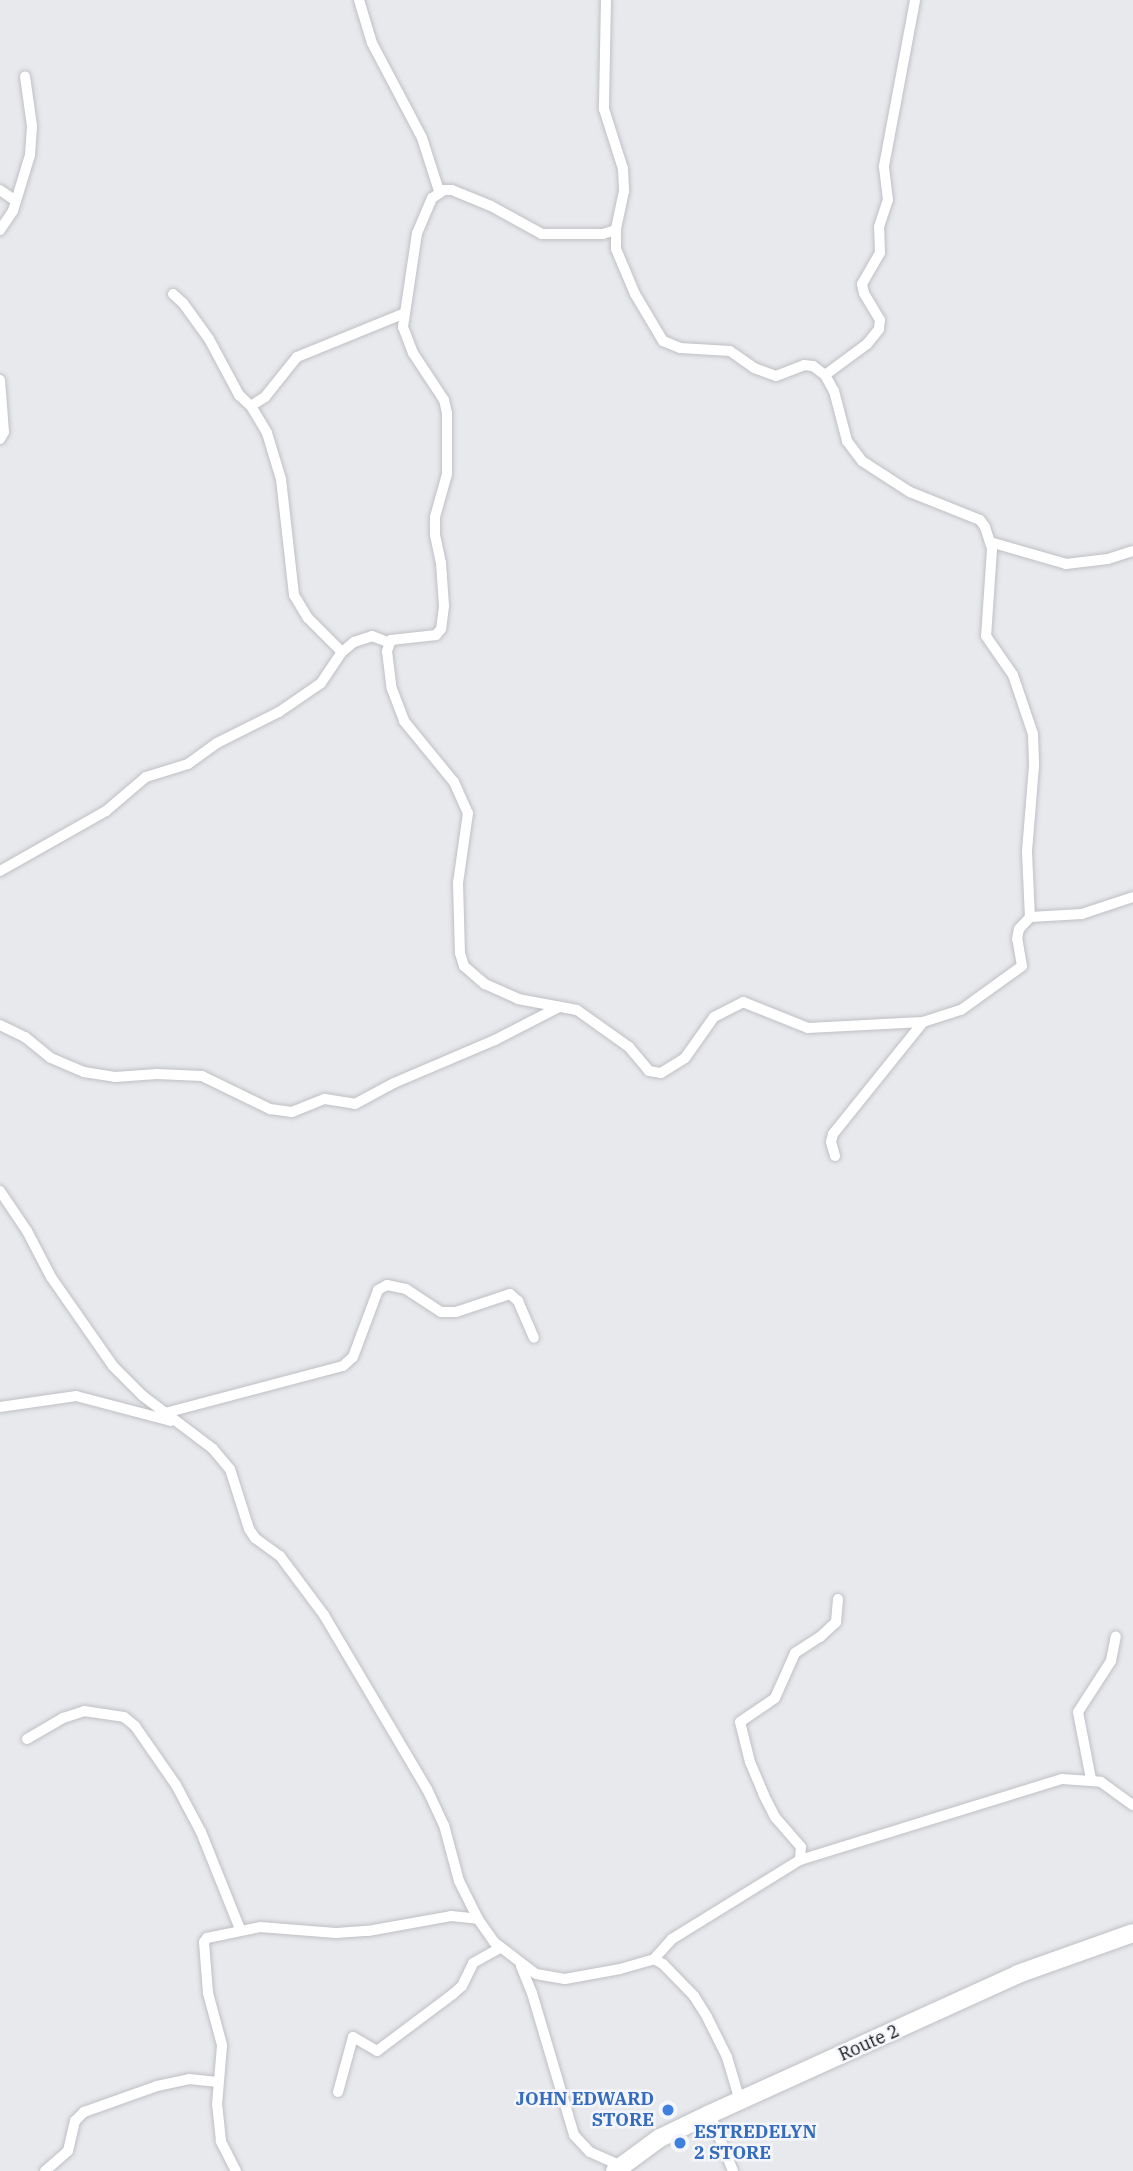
<!DOCTYPE html>
<style>
body{margin:0}
#map{position:relative;width:1133px;height:2171px;overflow:hidden;background:#e8e9ed;font-family:"IBM Plex Serif",serif}
div>[style]{position:absolute}
.roads{filter:drop-shadow(0 0 2px #bfc0c4) drop-shadow(0 0 2px #bfc0c4)}
.street>*{height:10px;margin:-5px;padding:0 5px;transform-origin:5px;border-radius:5px;background:#fff}
.highway>*{height:18px;margin:-9px;padding:0 9px;transform-origin:9px;border-radius:9px;background:#fff}
.dots>*{width:19px;height:19px;translate:-50% -50%;box-sizing:border-box;border:4px solid #f5f6fb;border-radius:50%}
span{translate:-50% -50%;white-space:nowrap;text-align:center;line-height:1.15;-webkit-text-stroke:5px #f5f6fb;paint-order:stroke}
.street-label{font-size:18px;color:#161718}
.shop-label{font-size:18px;color:#366cbe;font-weight:700}
.right{translate:-100% -50%;text-align:right}
.left{translate:0 -50%;text-align:left}
</style>
<div id="map">
<div class="roads">
<div class="street">
<i style="left:359px;top:0;width:45px;rotate:73.2deg"></i>
<i style="left:372px;top:43px;width:107px;rotate:62.2deg"></i>
<i style="left:422px;top:138px;width:56px;rotate:72.2deg"></i>
<i style="left:606px;top:0;width:109px;rotate:91.1deg"></i>
<i style="left:604px;top:109px;width:63px;rotate:72.4deg"></i>
<i style="left:623px;top:169px;width:22px;rotate:87deg"></i>
<i style="left:624px;top:191px;width:40px;rotate:102deg"></i>
<i style="left:616px;top:230px;width:19px;rotate:90deg"></i>
<i style="left:616px;top:249px;width:49px;rotate:67.1deg"></i>
<i style="left:635px;top:294px;width:55px;rotate:59.2deg"></i>
<i style="left:663px;top:341px;width:18px;rotate:22deg"></i>
<i style="left:680px;top:348px;width:50px;rotate:3.4deg"></i>
<i style="left:730px;top:351px;width:29px;rotate:35deg"></i>
<i style="left:754px;top:368px;width:23px;rotate:20deg"></i>
<i style="left:776px;top:376px;width:30px;rotate:-21deg"></i>
<i style="left:804px;top:365px;width:9px;rotate:6deg"></i>
<i style="left:813px;top:366px;width:15px;rotate:37deg"></i>
<i style="left:825px;top:375px;width:18px;rotate:61deg"></i>
<i style="left:834px;top:391px;width:52px;rotate:75.4deg"></i>
<i style="left:847px;top:441px;width:25px;rotate:53deg"></i>
<i style="left:862px;top:461px;width:57px;rotate:32.9deg"></i>
<i style="left:910px;top:492px;width:75px;rotate:21.8deg"></i>
<i style="left:980px;top:520px;width:9px;rotate:54deg"></i>
<i style="left:985px;top:527px;width:23px;rotate:72deg"></i>
<i style="left:992px;top:549px;width:87px;rotate:93.9deg"></i>
<i style="left:986px;top:636px;width:47px;rotate:55.3deg"></i>
<i style="left:1013px;top:675px;width:62px;rotate:71.3deg"></i>
<i style="left:1033px;top:734px;width:32px;rotate:88deg"></i>
<i style="left:1034px;top:766px;width:86px;rotate:94.7deg"></i>
<i style="left:1027px;top:852px;width:65px;rotate:87.4deg"></i>
<i style="left:0;top:190px;width:19px;rotate:35deg"></i>
<i style="left:0;top:230px;width:23px;rotate:-56deg"></i>
<i style="left:13px;top:211px;width:59px;rotate:-73.1deg"></i>
<i style="left:30px;top:155px;width:29px;rotate:-86deg"></i>
<i style="left:32px;top:126px;width:50px;rotate:-98deg"></i>
<i style="left:616px;top:230px;width:14px;rotate:163deg"></i>
<i style="left:603px;top:234px;width:61px;rotate:180deg"></i>
<i style="left:542px;top:234px;width:58px;rotate:-151.2deg"></i>
<i style="left:491px;top:206px;width:42px;rotate:-157.7deg"></i>
<i style="left:452px;top:190px;width:8px;rotate:180deg"></i>
<i style="left:444px;top:190px;width:14px;rotate:146deg"></i>
<i style="left:432px;top:198px;width:38px;rotate:113deg"></i>
<i style="left:417px;top:233px;width:95px;rotate:98.5deg"></i>
<i style="left:403px;top:327px;width:28px;rotate:69deg"></i>
<i style="left:413px;top:353px;width:56px;rotate:56.6deg"></i>
<i style="left:444px;top:400px;width:13px;rotate:77deg"></i>
<i style="left:447px;top:413px;width:61px;rotate:90deg"></i>
<i style="left:447px;top:474px;width:45px;rotate:105.6deg"></i>
<i style="left:435px;top:517px;width:18px;rotate:90deg"></i>
<i style="left:435px;top:535px;width:29px;rotate:78deg"></i>
<i style="left:441px;top:563px;width:43px;rotate:86deg"></i>
<i style="left:444px;top:606px;width:23px;rotate:97deg"></i>
<i style="left:441px;top:629px;width:8px;rotate:130deg"></i>
<i style="left:436px;top:635px;width:45px;rotate:173.7deg"></i>
<i style="left:391px;top:640px;width:12px;rotate:110deg"></i>
<i style="left:387px;top:651px;width:38px;rotate:83deg"></i>
<i style="left:392px;top:689px;width:34px;rotate:69deg"></i>
<i style="left:404px;top:721px;width:79px;rotate:50.7deg"></i>
<i style="left:454px;top:782px;width:34px;rotate:66deg"></i>
<i style="left:468px;top:813px;width:71px;rotate:98.1deg"></i>
<i style="left:458px;top:883px;width:70px;rotate:88.4deg"></i>
<i style="left:460px;top:953px;width:14px;rotate:73deg"></i>
<i style="left:464px;top:966px;width:28px;rotate:41deg"></i>
<i style="left:485px;top:984px;width:36px;rotate:24deg"></i>
<i style="left:518px;top:999px;width:60px;rotate:10.6deg"></i>
<i style="left:577px;top:1010px;width:64px;rotate:35.4deg"></i>
<i style="left:629px;top:1047px;width:31px;rotate:50deg"></i>
<i style="left:649px;top:1071px;width:12px;rotate:9deg"></i>
<i style="left:661px;top:1073px;width:28px;rotate:-32deg"></i>
<i style="left:685px;top:1058px;width:50px;rotate:-54.7deg"></i>
<i style="left:714px;top:1017px;width:33px;rotate:-27deg"></i>
<i style="left:743px;top:1002px;width:70px;rotate:21.8deg"></i>
<i style="left:808px;top:1028px;width:115px;rotate:-3deg"></i>
<i style="left:923px;top:1022px;width:40px;rotate:-18deg"></i>
<i style="left:961px;top:1010px;width:75px;rotate:-35.8deg"></i>
<i style="left:1022px;top:966px;width:27px;rotate:-100deg"></i>
<i style="left:1017px;top:939px;width:10px;rotate:-79deg"></i>
<i style="left:1019px;top:929px;width:16px;rotate:-47deg"></i>
<i style="left:1030px;top:917px;width:52px;rotate:-3.3deg"></i>
<i style="left:1082px;top:914px;width:54px;rotate:-18.4deg"></i>
<i style="left:173px;top:294px;width:13px;rotate:42deg"></i>
<i style="left:183px;top:303px;width:44px;rotate:54.2deg"></i>
<i style="left:209px;top:339px;width:64px;rotate:61.8deg"></i>
<i style="left:239px;top:395px;width:16px;rotate:43deg"></i>
<i style="left:251px;top:406px;width:31px;rotate:59deg"></i>
<i style="left:267px;top:433px;width:48px;rotate:73.1deg"></i>
<i style="left:281px;top:479px;width:117px;rotate:83.6deg"></i>
<i style="left:294px;top:595px;width:27px;rotate:59deg"></i>
<i style="left:308px;top:618px;width:48px;rotate:45deg"></i>
<i style="left:825px;top:375px;width:52px;rotate:-36.4deg"></i>
<i style="left:867px;top:344px;width:19px;rotate:-51deg"></i>
<i style="left:879px;top:329px;width:9px;rotate:-84deg"></i>
<i style="left:880px;top:320px;width:31px;rotate:-121deg"></i>
<i style="left:864px;top:293px;width:9px;rotate:-103deg"></i>
<i style="left:862px;top:284px;width:36px;rotate:-60deg"></i>
<i style="left:880px;top:253px;width:26px;rotate:-92deg"></i>
<i style="left:879px;top:227px;width:28px;rotate:-72deg"></i>
<i style="left:888px;top:200px;width:34px;rotate:-97deg"></i>
<i style="left:884px;top:166px;width:169px;rotate:-79.4deg"></i>
<i style="left:0;top:380px;width:52px;rotate:85.6deg"></i>
<i style="left:4px;top:432px;width:8px;rotate:120deg"></i>
<i style="left:251px;top:406px;width:17px;rotate:-33deg"></i>
<i style="left:265px;top:397px;width:51px;rotate:-51.3deg"></i>
<i style="left:297px;top:357px;width:114px;rotate:-22.1deg"></i>
<i style="left:990px;top:542px;width:79px;rotate:16.1deg"></i>
<i style="left:1066px;top:564px;width:42px;rotate:-6.8deg"></i>
<i style="left:1108px;top:559px;width:26px;rotate:-18deg"></i>
<i style="left:0;top:871px;width:122px;rotate:-29.5deg"></i>
<i style="left:106px;top:811px;width:52px;rotate:-40.4deg"></i>
<i style="left:146px;top:777px;width:44px;rotate:-17.2deg"></i>
<i style="left:188px;top:764px;width:36px;rotate:-36deg"></i>
<i style="left:217px;top:743px;width:69px;rotate:-26.6deg"></i>
<i style="left:279px;top:712px;width:51px;rotate:-34.6deg"></i>
<i style="left:321px;top:683px;width:37px;rotate:-56deg"></i>
<i style="left:342px;top:652px;width:16px;rotate:-40deg"></i>
<i style="left:354px;top:642px;width:19px;rotate:-18deg"></i>
<i style="left:372px;top:636px;width:17px;rotate:21deg"></i>
<i style="left:0;top:1025px;width:28px;rotate:26deg"></i>
<i style="left:25px;top:1037px;width:33px;rotate:39deg"></i>
<i style="left:51px;top:1058px;width:36px;rotate:23deg"></i>
<i style="left:84px;top:1072px;width:31px;rotate:9deg"></i>
<i style="left:115px;top:1077px;width:42px;rotate:-4.1deg"></i>
<i style="left:157px;top:1074px;width:45px;rotate:2.5deg"></i>
<i style="left:202px;top:1076px;width:76px;rotate:25.9deg"></i>
<i style="left:270px;top:1109px;width:22px;rotate:8deg"></i>
<i style="left:292px;top:1112px;width:35px;rotate:-22deg"></i>
<i style="left:325px;top:1099px;width:30px;rotate:9deg"></i>
<i style="left:355px;top:1104px;width:44px;rotate:-28.3deg"></i>
<i style="left:394px;top:1083px;width:110px;rotate:-23.1deg"></i>
<i style="left:495px;top:1040px;width:72px;rotate:-27.3deg"></i>
<i style="left:835px;top:1156px;width:15px;rotate:-106deg"></i>
<i style="left:831px;top:1142px;width:8px;rotate:-76deg"></i>
<i style="left:833px;top:1134px;width:144px;rotate:-51.2deg"></i>
<i style="left:0;top:1191px;width:48px;rotate:56deg"></i>
<i style="left:27px;top:1231px;width:52px;rotate:62.4deg"></i>
<i style="left:51px;top:1277px;width:108px;rotate:55.1deg"></i>
<i style="left:113px;top:1366px;width:42px;rotate:45deg"></i>
<i style="left:143px;top:1396px;width:88px;rotate:37.1deg"></i>
<i style="left:213px;top:1449px;width:26px;rotate:50deg"></i>
<i style="left:230px;top:1469px;width:63px;rotate:72.4deg"></i>
<i style="left:249px;top:1529px;width:11px;rotate:56deg"></i>
<i style="left:255px;top:1538px;width:31px;rotate:36deg"></i>
<i style="left:280px;top:1556px;width:74px;rotate:53.3deg"></i>
<i style="left:324px;top:1615px;width:202px;rotate:59.4deg"></i>
<i style="left:427px;top:1789px;width:40px;rotate:65deg"></i>
<i style="left:444px;top:1825px;width:58px;rotate:75deg"></i>
<i style="left:459px;top:1881px;width:42px;rotate:63.4deg"></i>
<i style="left:478px;top:1919px;width:28px;rotate:55deg"></i>
<i style="left:494px;top:1942px;width:53px;rotate:37.3deg"></i>
<i style="left:536px;top:1974px;width:29px;rotate:10deg"></i>
<i style="left:565px;top:1979px;width:56px;rotate:-10.3deg"></i>
<i style="left:620px;top:1969px;width:35px;rotate:-16deg"></i>
<i style="left:654px;top:1959px;width:10px;rotate:29deg"></i>
<i style="left:663px;top:1964px;width:45px;rotate:45.9deg"></i>
<i style="left:694px;top:1996px;width:25px;rotate:58deg"></i>
<i style="left:707px;top:2017px;width:45px;rotate:63.4deg"></i>
<i style="left:727px;top:2057px;width:46px;rotate:73.5deg"></i>
<i style="left:0;top:1407px;width:77px;rotate:-8.2deg"></i>
<i style="left:76px;top:1396px;width:98px;rotate:14.7deg"></i>
<i style="left:165px;top:1413px;width:184px;rotate:-14.8deg"></i>
<i style="left:343px;top:1366px;width:13px;rotate:-42deg"></i>
<i style="left:353px;top:1357px;width:72px;rotate:-69.5deg"></i>
<i style="left:378px;top:1290px;width:10px;rotate:-29deg"></i>
<i style="left:387px;top:1285px;width:19px;rotate:12deg"></i>
<i style="left:406px;top:1289px;width:42px;rotate:33.3deg"></i>
<i style="left:441px;top:1312px;width:15px"></i>
<i style="left:456px;top:1312px;width:57px;rotate:-18.4deg"></i>
<i style="left:510px;top:1294px;width:11px;rotate:41deg"></i>
<i style="left:518px;top:1301px;width:40px;rotate:66.6deg"></i>
<i style="left:27px;top:1739px;width:42px;rotate:-30.3deg"></i>
<i style="left:63px;top:1718px;width:22px;rotate:-18deg"></i>
<i style="left:84px;top:1711px;width:40px;rotate:8.5deg"></i>
<i style="left:124px;top:1717px;width:14px;rotate:39deg"></i>
<i style="left:135px;top:1726px;width:72px;rotate:55.2deg"></i>
<i style="left:176px;top:1785px;width:53px;rotate:62deg"></i>
<i style="left:201px;top:1832px;width:105px;rotate:68.1deg"></i>
<i style="left:1091px;top:1779px;width:68px;rotate:-101deg"></i>
<i style="left:1078px;top:1712px;width:61px;rotate:-57.1deg"></i>
<i style="left:1111px;top:1661px;width:25px;rotate:-79deg"></i>
<i style="left:800px;top:1860px;width:13px;rotate:-86deg"></i>
<i style="left:801px;top:1847px;width:40px;rotate:-131deg"></i>
<i style="left:775px;top:1817px;width:25px;rotate:-117deg"></i>
<i style="left:764px;top:1795px;width:36px;rotate:-113deg"></i>
<i style="left:750px;top:1762px;width:41px;rotate:-104deg"></i>
<i style="left:740px;top:1722px;width:42px;rotate:-34.4deg"></i>
<i style="left:775px;top:1698px;width:49px;rotate:-66deg"></i>
<i style="left:795px;top:1653px;width:30px;rotate:-33deg"></i>
<i style="left:820px;top:1637px;width:22px;rotate:-43deg"></i>
<i style="left:836px;top:1622px;width:23px;rotate:-85deg"></i>
<i style="left:654px;top:1959px;width:27px;rotate:-48deg"></i>
<i style="left:672px;top:1939px;width:150px;rotate:-31.7deg"></i>
<i style="left:800px;top:1860px;width:274px;rotate:-17.2deg"></i>
<i style="left:1062px;top:1779px;width:39px;rotate:4deg"></i>
<i style="left:1101px;top:1782px;width:39px;rotate:36deg"></i>
<i style="left:521px;top:1966px;width:29px;rotate:68deg"></i>
<i style="left:532px;top:1993px;width:148px;rotate:73.5deg"></i>
<i style="left:574px;top:2135px;width:23px;rotate:47deg"></i>
<i style="left:590px;top:2152px;width:34px;rotate:24deg"></i>
<i style="left:338px;top:2092px;width:57px;rotate:-74.7deg"></i>
<i style="left:353px;top:2037px;width:28px;rotate:30deg"></i>
<i style="left:377px;top:2051px;width:95px;rotate:-36.9deg"></i>
<i style="left:453px;top:1994px;width:12px;rotate:-42deg"></i>
<i style="left:462px;top:1986px;width:25px;rotate:-64deg"></i>
<i style="left:473px;top:1963px;width:31px;rotate:-29deg"></i>
<i style="left:710px;top:2114px;width:61px;rotate:68deg"></i>
<i style="left:45px;top:2171px;width:30px;rotate:-41deg"></i>
<i style="left:68px;top:2151px;width:31px;rotate:-77deg"></i>
<i style="left:75px;top:2121px;width:13px;rotate:-45deg"></i>
<i style="left:84px;top:2112px;width:77px;rotate:-19.6deg"></i>
<i style="left:157px;top:2086px;width:33px;rotate:-12deg"></i>
<i style="left:189px;top:2079px;width:29px;rotate:6deg"></i>
<i style="left:236px;top:2171px;width:34px;rotate:-117deg"></i>
<i style="left:221px;top:2141px;width:36px;rotate:-96deg"></i>
<i style="left:217px;top:2105px;width:60px;rotate:-85.2deg"></i>
<i style="left:222px;top:2045px;width:54px;rotate:-105.1deg"></i>
<i style="left:208px;top:1993px;width:51px;rotate:-94.5deg"></i>
<i style="left:204px;top:1942px;width:5px;rotate:-53deg"></i>
<i style="left:207px;top:1938px;width:54px;rotate:-11.7deg"></i>
<i style="left:260px;top:1927px;width:76px;rotate:4.5deg"></i>
<i style="left:336px;top:1933px;width:32px;rotate:-4deg"></i>
<i style="left:368px;top:1931px;width:84px;rotate:-10.2deg"></i>
<i style="left:451px;top:1916px;width:27px;rotate:6deg"></i>
</div>
<div class="highway">
<i style="left:615px;top:2171px;width:56px;rotate:-36.3deg"></i>
<i style="left:660px;top:2138px;width:55px;rotate:-25.6deg"></i>
<i style="left:710px;top:2114px;width:338px;rotate:-24.4deg"></i>
<i style="left:1018px;top:1974px;width:122px;rotate:-19.6deg"></i>
</div>
</div>
<div class="dots">
<i style="left:668px;top:2110px;background:#3f7fe0"></i>
<i style="left:680px;top:2143px;background:#3f7fe0"></i>
</div>
<div class="street-label">
<span style="left:869px;top:2043px;rotate:-24deg">Route 2</span>
</div>
<div class="shop-label">
<span class="right" style="left:654px;top:2110px">JOHN EDWARD<br>STORE</span>
<span class="left" style="left:694px;top:2143px">ESTREDELYN<br>2 STORE</span>
</div>
</div>
